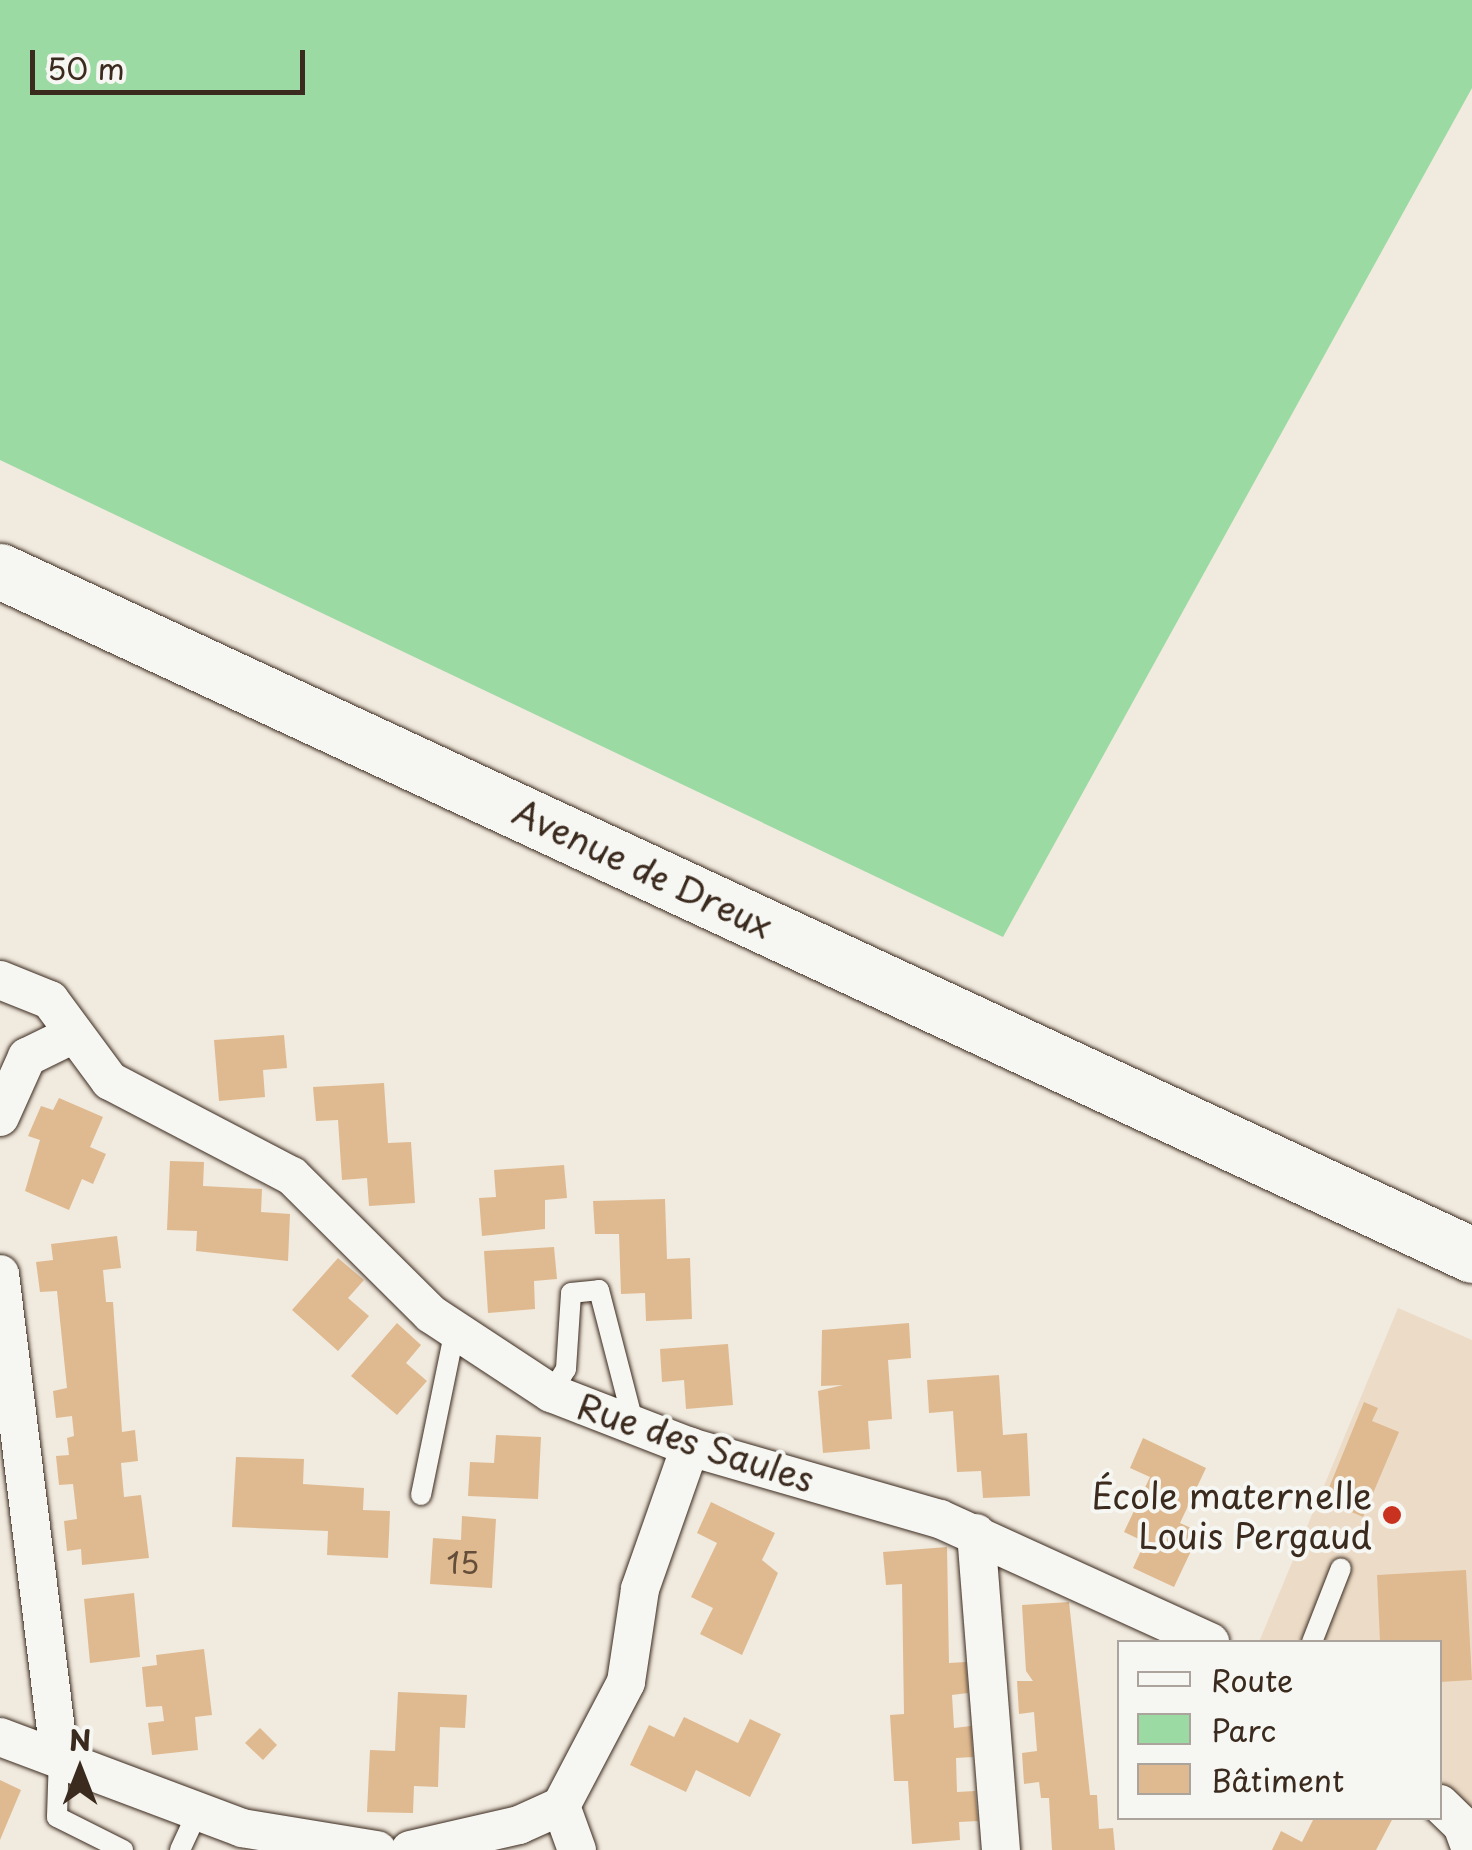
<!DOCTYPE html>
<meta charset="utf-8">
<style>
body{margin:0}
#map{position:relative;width:1472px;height:1850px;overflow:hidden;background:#f1eade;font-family:"Playpen Sans",sans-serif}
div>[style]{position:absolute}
.built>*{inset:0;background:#ecdcc7}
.green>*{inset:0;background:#9bdaa3}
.building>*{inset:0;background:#dfba90}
.roads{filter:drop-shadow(0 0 2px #3b2a1e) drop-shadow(0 0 2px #3b2a1e)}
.lane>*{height:20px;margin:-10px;padding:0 10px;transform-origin:10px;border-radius:10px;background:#f6f6f2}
.street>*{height:38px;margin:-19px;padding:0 19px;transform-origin:19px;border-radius:19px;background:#f6f6f2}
.secondary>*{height:55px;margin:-27.5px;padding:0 27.5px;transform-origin:27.5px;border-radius:27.5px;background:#f6f6f2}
.dots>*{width:28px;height:28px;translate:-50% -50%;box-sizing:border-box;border:5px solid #f6f6f2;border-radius:50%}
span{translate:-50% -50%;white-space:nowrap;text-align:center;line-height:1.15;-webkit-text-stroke:8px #f6f6f2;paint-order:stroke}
.number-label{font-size:30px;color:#644e3a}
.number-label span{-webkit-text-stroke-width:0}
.street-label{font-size:35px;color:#3b2a1e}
.poi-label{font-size:35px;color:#3b2a1e}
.right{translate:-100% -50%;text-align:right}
.legend{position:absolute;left:1117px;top:1640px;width:325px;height:180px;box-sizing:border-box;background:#f6f6f2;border:2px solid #aba49d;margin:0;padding:12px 18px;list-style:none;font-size:30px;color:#3b2a1e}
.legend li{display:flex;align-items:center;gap:20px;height:50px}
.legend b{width:50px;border:2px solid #aba49d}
.north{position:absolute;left:30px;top:1720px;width:100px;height:100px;-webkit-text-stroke:8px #f6f6f2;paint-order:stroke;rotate:0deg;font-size:28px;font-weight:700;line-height:40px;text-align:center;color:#3b2a1e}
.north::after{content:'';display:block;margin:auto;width:35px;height:45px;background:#3b2a1e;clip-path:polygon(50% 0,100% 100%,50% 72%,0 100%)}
.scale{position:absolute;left:30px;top:50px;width:275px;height:45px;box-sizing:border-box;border:5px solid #3b2a1e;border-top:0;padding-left:12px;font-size:30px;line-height:35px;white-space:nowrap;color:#3b2a1e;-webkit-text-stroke:8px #f6f6f2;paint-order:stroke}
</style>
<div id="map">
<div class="built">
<i style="clip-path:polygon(1398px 1308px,1472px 1340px,1472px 1850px,1440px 1804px,1440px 1642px,1259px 1642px)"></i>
</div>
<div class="green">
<i style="clip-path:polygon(0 0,1472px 0,1472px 88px,1003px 937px,0 460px)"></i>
</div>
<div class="building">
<i style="clip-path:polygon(284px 1035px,287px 1068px,263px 1070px,265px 1097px,219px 1101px,214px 1040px)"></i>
<i style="clip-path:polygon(384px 1083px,388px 1143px,411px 1142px,415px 1203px,369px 1206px,367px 1178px,342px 1180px,338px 1120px,316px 1121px,313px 1087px)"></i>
<i style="clip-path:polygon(59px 1098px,103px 1117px,90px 1147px,106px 1154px,93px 1184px,82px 1179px,69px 1210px,25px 1191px,40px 1140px,28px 1136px,41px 1106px,53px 1110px)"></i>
<i style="clip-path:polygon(170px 1161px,204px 1162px,203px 1186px,262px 1189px,261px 1212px,290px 1214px,288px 1261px,196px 1251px,197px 1231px,167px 1230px)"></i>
<i style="clip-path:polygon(564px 1165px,567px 1198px,545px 1200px,545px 1229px,482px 1236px,479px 1198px,496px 1197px,494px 1170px)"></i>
<i style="clip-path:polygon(665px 1199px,667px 1259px,690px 1258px,692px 1319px,646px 1321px,645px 1293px,621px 1294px,619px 1234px,595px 1234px,593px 1201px)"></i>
<i style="clip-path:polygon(117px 1236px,121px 1268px,103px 1270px,106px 1302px,113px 1302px,122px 1432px,135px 1430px,138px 1461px,121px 1463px,124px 1497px,141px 1495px,149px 1558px,82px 1565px,81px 1549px,67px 1551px,64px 1521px,77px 1519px,73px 1484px,59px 1485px,56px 1456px,69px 1455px,67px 1438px,74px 1436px,72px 1416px,56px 1418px,53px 1391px,67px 1388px,57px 1291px,40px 1292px,36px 1262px,53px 1260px,51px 1244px)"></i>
<i style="clip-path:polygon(554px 1247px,557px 1279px,534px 1281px,535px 1309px,488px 1313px,484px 1251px)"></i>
<i style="clip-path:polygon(338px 1258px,364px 1280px,348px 1298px,369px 1316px,338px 1351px,292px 1310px)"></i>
<i style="clip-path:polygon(397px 1323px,421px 1345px,406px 1363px,427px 1381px,397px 1415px,351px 1376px)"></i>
<i style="clip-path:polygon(909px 1323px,911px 1358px,888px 1360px,892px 1419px,868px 1421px,870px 1449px,823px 1453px,818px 1391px,843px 1385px,821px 1386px,822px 1330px)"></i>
<i style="clip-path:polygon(728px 1344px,733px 1405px,686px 1409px,684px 1380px,662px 1382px,660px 1349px)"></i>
<i style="clip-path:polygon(999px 1375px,1003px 1435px,1027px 1433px,1030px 1496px,983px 1498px,981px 1471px,957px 1472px,953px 1411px,929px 1413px,927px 1380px)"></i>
<i style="clip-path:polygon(1364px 1402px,1378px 1408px,1372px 1421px,1399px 1432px,1363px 1517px,1324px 1500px)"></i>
<i style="clip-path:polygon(496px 1435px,541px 1437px,538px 1499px,468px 1496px,470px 1462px,494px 1463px)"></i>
<i style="clip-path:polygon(1143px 1438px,1206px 1468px,1180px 1523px,1200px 1532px,1174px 1587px,1133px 1568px,1145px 1542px,1124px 1532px,1150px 1477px,1130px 1468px)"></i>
<i style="clip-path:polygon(236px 1457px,304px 1459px,303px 1484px,364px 1488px,363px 1510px,390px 1511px,388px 1558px,327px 1555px,328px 1531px,232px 1527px)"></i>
<i style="clip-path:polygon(711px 1502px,775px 1533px,762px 1560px,778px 1573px,742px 1655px,700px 1634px,713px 1608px,691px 1597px,717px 1543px,697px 1533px)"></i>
<i style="clip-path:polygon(462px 1516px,496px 1519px,492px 1588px,430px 1584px,433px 1538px,461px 1540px)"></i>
<i style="clip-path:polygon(947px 1547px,949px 1663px,966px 1662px,968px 1693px,952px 1695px,954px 1728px,971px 1726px,973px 1757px,956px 1758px,957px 1792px,975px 1791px,978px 1821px,959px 1822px,960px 1840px,912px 1844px,908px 1781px,894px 1781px,890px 1715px,904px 1714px,902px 1584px,886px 1585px,883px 1552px)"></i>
<i style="clip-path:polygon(1466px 1570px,1472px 1680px,1440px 1682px,1440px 1642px,1380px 1642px,1377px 1575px)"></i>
<i style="clip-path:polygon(134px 1593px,140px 1657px,90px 1663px,84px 1599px)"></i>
<i style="clip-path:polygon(1069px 1602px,1090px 1795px,1097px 1795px,1099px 1829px,1113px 1828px,1115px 1850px,1052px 1850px,1049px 1798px,1041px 1798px,1039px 1782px,1024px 1784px,1022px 1753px,1037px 1751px,1034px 1712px,1019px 1714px,1017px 1681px,1033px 1681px,1026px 1671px,1022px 1605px)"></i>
<i style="clip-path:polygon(204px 1649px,212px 1715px,195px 1717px,198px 1750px,152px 1755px,148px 1723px,164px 1721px,162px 1706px,146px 1707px,142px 1667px,157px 1665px,156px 1655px)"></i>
<i style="clip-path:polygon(398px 1692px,467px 1695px,465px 1728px,440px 1727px,438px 1787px,414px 1786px,413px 1813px,367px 1812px,370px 1750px,395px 1751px)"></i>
<i style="clip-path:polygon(684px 1717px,738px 1743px,750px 1719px,781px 1734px,750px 1797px,696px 1770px,686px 1792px,630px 1765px,649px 1725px,674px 1737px)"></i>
<i style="clip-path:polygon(260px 1728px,277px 1745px,263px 1760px,245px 1743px)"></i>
<i style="clip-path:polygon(0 1780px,21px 1790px,0 1840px)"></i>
<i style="clip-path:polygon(1314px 1818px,1393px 1818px,1376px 1850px,1272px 1850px,1281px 1831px,1302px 1842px)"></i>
</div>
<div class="roads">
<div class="lane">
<i style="left:551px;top:1393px;width:28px;rotate:-58deg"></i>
<i style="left:566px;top:1369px;width:76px;rotate:-86.2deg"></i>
<i style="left:571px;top:1293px;width:28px;rotate:-6deg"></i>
<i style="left:599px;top:1290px;width:139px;rotate:75.5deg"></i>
<i style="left:421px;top:1495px;width:168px;rotate:-78.4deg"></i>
<i style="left:1312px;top:1642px;width:79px;rotate:-68.6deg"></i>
<i style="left:59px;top:1756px;width:61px;rotate:91.9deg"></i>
<i style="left:57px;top:1817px;width:74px;rotate:26.6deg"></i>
<i style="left:180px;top:1850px;width:43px;rotate:-65.2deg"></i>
</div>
<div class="street">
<i style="left:0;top:980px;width:54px;rotate:21.8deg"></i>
<i style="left:50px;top:1000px;width:101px;rotate:53.5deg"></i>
<i style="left:110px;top:1081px;width:205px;rotate:27.6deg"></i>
<i style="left:292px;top:1176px;width:196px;rotate:44.8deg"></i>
<i style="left:431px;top:1314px;width:144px;rotate:33.4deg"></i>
<i style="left:551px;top:1393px;width:149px;rotate:21.2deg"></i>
<i style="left:690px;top:1447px;width:260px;rotate:16.1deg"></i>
<i style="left:940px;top:1519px;width:297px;rotate:24.5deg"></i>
<i style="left:0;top:1117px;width:66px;rotate:-65.8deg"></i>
<i style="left:27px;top:1057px;width:52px;rotate:-26.1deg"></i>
<i style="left:0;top:1274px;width:486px;rotate:83deg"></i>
<i style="left:976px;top:1533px;width:318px;rotate:85.5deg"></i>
<i style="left:0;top:1737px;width:259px;rotate:20.6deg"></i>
<i style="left:242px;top:1828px;width:137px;rotate:9.3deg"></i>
<i style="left:1440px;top:1804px;width:30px;rotate:44deg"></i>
<i style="left:1462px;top:1825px;width:27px;rotate:70deg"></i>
<i style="left:561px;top:1806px;width:140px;rotate:-62.3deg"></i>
<i style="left:626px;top:1682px;width:94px;rotate:-81.4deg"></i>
<i style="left:640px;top:1589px;width:151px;rotate:-70.6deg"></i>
<i style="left:410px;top:1850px;width:112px;rotate:-12.9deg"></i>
<i style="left:519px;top:1825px;width:46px;rotate:-24.3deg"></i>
<i style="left:561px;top:1806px;width:47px;rotate:70deg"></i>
</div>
<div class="secondary">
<i style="left:0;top:571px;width:1623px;rotate:24.92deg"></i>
</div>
</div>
<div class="dots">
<i style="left:1392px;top:1515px;background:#c8321e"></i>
</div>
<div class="number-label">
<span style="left:463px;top:1562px">15</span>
</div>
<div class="street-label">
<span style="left:643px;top:868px;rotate:25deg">Avenue de Dreux</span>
<span style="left:696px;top:1442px;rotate:18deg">Rue des Saules</span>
</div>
<div class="poi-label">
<span class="right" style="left:1372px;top:1515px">École maternelle<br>Louis Pergaud</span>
</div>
<ul class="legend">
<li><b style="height:12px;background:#f6f6f2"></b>Route</li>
<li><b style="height:28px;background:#9bdaa3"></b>Parc</li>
<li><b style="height:28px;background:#dfba90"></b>Bâtiment</li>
</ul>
<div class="north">N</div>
<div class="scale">50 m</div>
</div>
